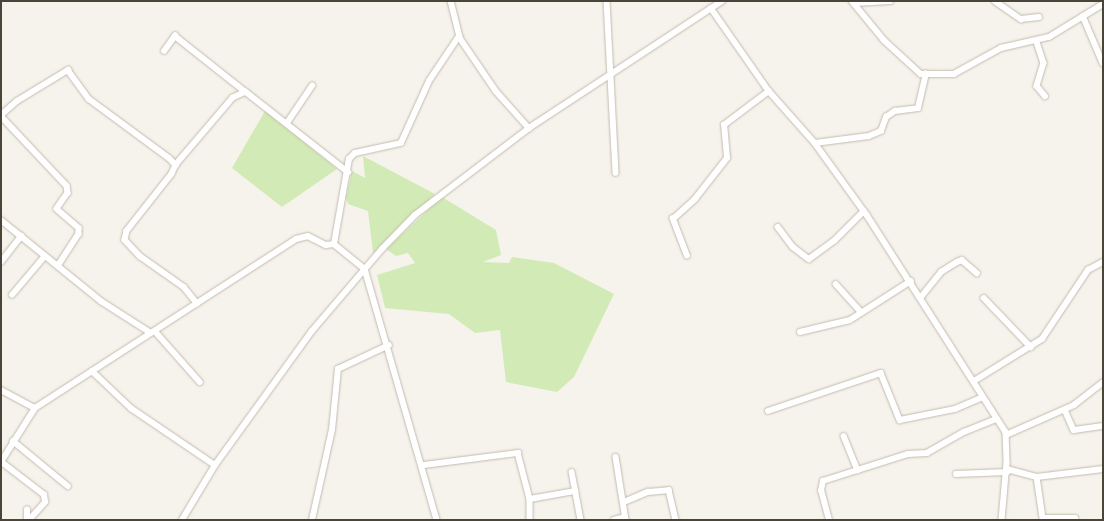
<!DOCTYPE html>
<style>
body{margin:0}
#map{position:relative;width:1104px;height:521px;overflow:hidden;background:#f6f3ec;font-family:Overpass,sans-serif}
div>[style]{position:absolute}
.green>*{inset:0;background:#d2eab5}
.roads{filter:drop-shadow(0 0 1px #c2bbae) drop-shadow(0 0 1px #c2bbae)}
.minor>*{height:5.5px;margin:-2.75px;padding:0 2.75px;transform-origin:2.75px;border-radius:2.75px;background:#fff}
span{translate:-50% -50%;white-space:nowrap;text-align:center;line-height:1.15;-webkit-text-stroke:4px #fff;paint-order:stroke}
.frame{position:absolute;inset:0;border:2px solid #4b4439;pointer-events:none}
</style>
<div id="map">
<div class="green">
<i style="clip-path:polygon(265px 111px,337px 169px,282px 207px,232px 168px)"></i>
<i style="clip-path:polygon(363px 156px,435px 194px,373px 253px,368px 211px,348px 204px,346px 198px,352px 171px,365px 178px)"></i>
<i style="clip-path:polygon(442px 197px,496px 230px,501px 255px,483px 262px,509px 263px,512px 257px,554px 263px,614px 294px,574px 377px,557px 392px,506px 382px,500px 330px,475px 333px,449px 314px,385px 308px,377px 275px,415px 263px,408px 253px,396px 256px,386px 249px)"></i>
</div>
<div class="roads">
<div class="minor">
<i style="left:451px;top:1px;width:38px;rotate:76deg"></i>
<i style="left:460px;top:38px;width:64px;rotate:55.8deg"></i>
<i style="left:496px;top:91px;width:50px;rotate:48.3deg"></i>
<i style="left:607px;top:1px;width:172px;rotate:87deg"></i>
<i style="left:852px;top:1px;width:50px;rotate:50.6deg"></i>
<i style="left:884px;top:40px;width:50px;rotate:42.6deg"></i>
<i style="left:921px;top:74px;width:33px"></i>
<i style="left:954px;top:74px;width:54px;rotate:-29deg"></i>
<i style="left:1001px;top:48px;width:49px;rotate:-12.9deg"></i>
<i style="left:1049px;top:37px;width:63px;rotate:-31.4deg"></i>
<i style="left:995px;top:1px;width:32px;rotate:35deg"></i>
<i style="left:1021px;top:19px;width:18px;rotate:-6deg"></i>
<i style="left:854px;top:3px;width:36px;rotate:-3deg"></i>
<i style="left:711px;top:8px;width:101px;rotate:55.1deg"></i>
<i style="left:769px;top:91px;width:69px;rotate:48.5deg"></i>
<i style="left:815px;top:143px;width:89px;rotate:54.2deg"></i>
<i style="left:867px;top:215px;width:258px;rotate:57.4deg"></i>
<i style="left:1006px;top:432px;width:31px;rotate:88deg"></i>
<i style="left:1007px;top:463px;width:57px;rotate:95deg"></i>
<i style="left:1083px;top:16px;width:51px;rotate:66.9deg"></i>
<i style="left:1037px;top:42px;width:22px;rotate:72deg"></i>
<i style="left:1044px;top:63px;width:24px;rotate:107deg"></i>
<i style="left:1037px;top:86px;width:13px;rotate:51deg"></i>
<i style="left:164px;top:51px;width:19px;rotate:-54deg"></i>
<i style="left:175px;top:36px;width:90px;rotate:38.3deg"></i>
<i style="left:246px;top:92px;width:14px;rotate:155deg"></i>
<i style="left:233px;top:98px;width:88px;rotate:130.4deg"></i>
<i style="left:246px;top:92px;width:130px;rotate:38.1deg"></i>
<i style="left:1px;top:115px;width:21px;rotate:-41deg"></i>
<i style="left:17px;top:101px;width:60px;rotate:-31.3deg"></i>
<i style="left:68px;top:70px;width:36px;rotate:54deg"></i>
<i style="left:89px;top:99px;width:99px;rotate:36.4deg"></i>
<i style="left:169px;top:158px;width:10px;rotate:45deg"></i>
<i style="left:176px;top:165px;width:10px;rotate:114deg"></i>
<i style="left:172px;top:174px;width:73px;rotate:128.3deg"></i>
<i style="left:127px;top:231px;width:9px;rotate:103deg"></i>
<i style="left:125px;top:240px;width:22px;rotate:47deg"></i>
<i style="left:140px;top:256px;width:54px;rotate:35.2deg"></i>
<i style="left:184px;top:287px;width:21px;rotate:51deg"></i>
<i style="left:1px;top:116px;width:96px;rotate:46.7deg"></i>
<i style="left:67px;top:186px;width:7px;rotate:82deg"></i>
<i style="left:68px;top:193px;width:19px;rotate:125deg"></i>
<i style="left:57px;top:209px;width:29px;rotate:41deg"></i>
<i style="left:79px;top:228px;width:6px;rotate:90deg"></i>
<i style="left:79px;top:234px;width:38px;rotate:123deg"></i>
<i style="left:287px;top:123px;width:45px;rotate:-56deg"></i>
<i style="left:815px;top:143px;width:54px;rotate:-7.4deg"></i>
<i style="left:869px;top:136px;width:13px;rotate:-23deg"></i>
<i style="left:881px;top:131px;width:15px;rotate:-70deg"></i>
<i style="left:886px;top:117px;width:11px;rotate:-34deg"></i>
<i style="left:895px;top:111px;width:23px;rotate:-7deg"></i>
<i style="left:918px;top:108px;width:35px;rotate:-77deg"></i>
<i style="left:1px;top:220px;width:129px;rotate:39deg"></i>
<i style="left:101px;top:301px;width:59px;rotate:32.6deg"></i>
<i style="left:778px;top:227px;width:25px;rotate:53deg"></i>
<i style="left:793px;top:247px;width:20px;rotate:37deg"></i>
<i style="left:809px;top:259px;width:31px;rotate:-36deg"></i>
<i style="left:834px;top:241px;width:42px;rotate:-45deg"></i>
<i style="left:334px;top:244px;width:40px;rotate:39deg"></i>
<i style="left:365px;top:269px;width:261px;rotate:74deg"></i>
<i style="left:687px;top:256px;width:40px;rotate:-111deg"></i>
<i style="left:673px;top:219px;width:30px;rotate:-42deg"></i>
<i style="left:695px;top:199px;width:52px;rotate:-52deg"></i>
<i style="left:727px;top:158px;width:33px;rotate:-95deg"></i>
<i style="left:724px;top:125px;width:56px;rotate:-37.1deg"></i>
<i style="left:1px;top:262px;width:33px;rotate:-52deg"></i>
<i style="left:836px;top:284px;width:38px;rotate:48deg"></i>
<i style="left:12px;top:295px;width:51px;rotate:-49.8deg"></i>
<i style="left:921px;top:297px;width:32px;rotate:-51deg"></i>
<i style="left:941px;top:272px;width:19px;rotate:-32deg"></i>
<i style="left:957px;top:262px;width:5px;rotate:-22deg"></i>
<i style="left:962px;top:260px;width:20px;rotate:41deg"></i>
<i style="left:984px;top:298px;width:68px;rotate:46.2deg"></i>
<i style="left:155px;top:331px;width:68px;rotate:48.6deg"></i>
<i style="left:800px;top:332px;width:51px;rotate:-13.5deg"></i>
<i style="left:850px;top:320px;width:72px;rotate:-32.6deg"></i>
<i style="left:92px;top:371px;width:54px;rotate:43.5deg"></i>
<i style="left:131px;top:408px;width:102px;rotate:34.2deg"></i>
<i style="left:974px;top:381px;width:80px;rotate:-31.7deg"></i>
<i style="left:1042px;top:339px;width:83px;rotate:-56.3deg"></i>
<i style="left:1088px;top:270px;width:17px;rotate:-28deg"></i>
<i style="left:1px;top:390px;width:38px;rotate:28deg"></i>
<i style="left:35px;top:408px;width:311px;rotate:-32.9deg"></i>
<i style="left:296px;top:239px;width:12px;rotate:-14deg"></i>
<i style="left:308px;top:236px;width:20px;rotate:27deg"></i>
<i style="left:326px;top:245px;width:8px;rotate:-7deg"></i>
<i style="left:334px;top:244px;width:86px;rotate:-80deg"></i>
<i style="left:349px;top:159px;width:8px;rotate:-45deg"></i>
<i style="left:355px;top:153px;width:47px;rotate:-12.3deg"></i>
<i style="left:401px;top:143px;width:68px;rotate:-65.7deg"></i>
<i style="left:429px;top:81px;width:54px;rotate:-56.3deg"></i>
<i style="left:1065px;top:410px;width:22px;rotate:66deg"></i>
<i style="left:1074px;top:430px;width:29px;rotate:-8deg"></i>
<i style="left:768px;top:411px;width:119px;rotate:-18.6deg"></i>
<i style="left:881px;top:373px;width:51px;rotate:68deg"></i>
<i style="left:900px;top:420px;width:56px;rotate:-11.3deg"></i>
<i style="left:955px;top:409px;width:30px;rotate:-23deg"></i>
<i style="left:1006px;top:435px;width:74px;rotate:-23.8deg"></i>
<i style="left:1074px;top:405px;width:37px;rotate:-38deg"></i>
<i style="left:844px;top:436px;width:37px;rotate:68deg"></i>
<i style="left:13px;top:441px;width:71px;rotate:39.3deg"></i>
<i style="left:616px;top:457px;width:64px;rotate:81deg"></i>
<i style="left:424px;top:465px;width:95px;rotate:-7.3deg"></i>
<i style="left:518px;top:453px;width:48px;rotate:75.4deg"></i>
<i style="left:530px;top:499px;width:21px;rotate:90deg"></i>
<i style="left:1007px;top:469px;width:31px;rotate:15deg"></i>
<i style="left:1037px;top:477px;width:41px;rotate:81.7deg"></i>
<i style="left:1043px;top:518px;width:32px"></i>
<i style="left:572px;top:472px;width:49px;rotate:79.4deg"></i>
<i style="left:956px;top:474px;width:51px;rotate:-2.2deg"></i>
<i style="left:1037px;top:477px;width:66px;rotate:-6.9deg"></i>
<i style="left:530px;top:499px;width:46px;rotate:-10.1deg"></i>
<i style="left:624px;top:502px;width:26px;rotate:-23deg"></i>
<i style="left:648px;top:492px;width:21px;rotate:-5deg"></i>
<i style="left:669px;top:490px;width:31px;rotate:77deg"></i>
<i style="left:27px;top:520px;width:10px;rotate:-90deg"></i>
<i style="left:29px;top:520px;width:24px;rotate:-48deg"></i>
<i style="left:45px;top:502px;width:7px;rotate:-98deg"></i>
<i style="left:44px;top:495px;width:54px;rotate:-142.5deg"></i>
<i style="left:1px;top:462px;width:64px;rotate:-57.8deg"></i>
<i style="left:182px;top:520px;width:64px;rotate:-59deg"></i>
<i style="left:215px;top:465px;width:165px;rotate:-54.1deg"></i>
<i style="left:312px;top:331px;width:108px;rotate:-49.5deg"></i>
<i style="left:382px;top:249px;width:47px;rotate:-45.9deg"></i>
<i style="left:415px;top:215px;width:143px;rotate:-37.3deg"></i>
<i style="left:529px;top:128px;width:231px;rotate:-33.3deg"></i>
<i style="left:312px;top:520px;width:92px;rotate:-77.5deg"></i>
<i style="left:332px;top:430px;width:61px;rotate:-84.4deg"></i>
<i style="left:338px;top:369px;width:56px;rotate:-25.2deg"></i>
<i style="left:614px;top:520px;width:11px;rotate:-15deg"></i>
<i style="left:829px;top:520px;width:30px;rotate:-105deg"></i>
<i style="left:821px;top:491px;width:10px;rotate:-79deg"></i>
<i style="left:823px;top:481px;width:89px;rotate:-17.6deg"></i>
<i style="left:908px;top:454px;width:19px;rotate:-3deg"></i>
<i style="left:927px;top:453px;width:43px;rotate:-29.6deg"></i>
<i style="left:964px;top:432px;width:35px;rotate:-22deg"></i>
</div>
</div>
<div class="frame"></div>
</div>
